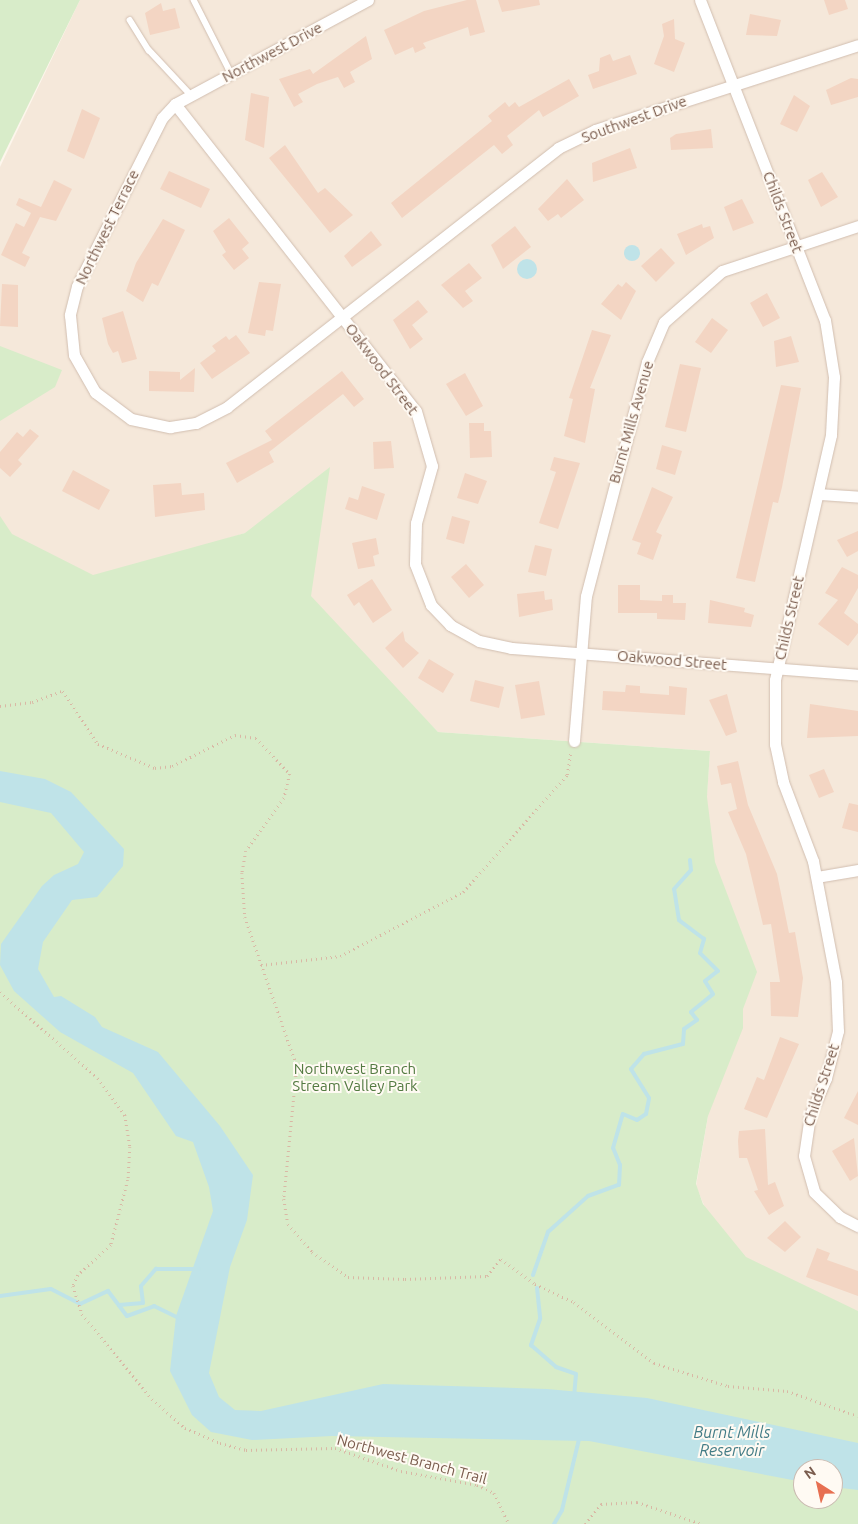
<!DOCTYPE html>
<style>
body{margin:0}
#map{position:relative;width:858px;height:1524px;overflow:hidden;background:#fdf6ec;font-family:Ubuntu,sans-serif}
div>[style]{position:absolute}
.residential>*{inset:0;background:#f5e8da}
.green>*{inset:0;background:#d8ecc9}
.water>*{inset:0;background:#bfe3e8}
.round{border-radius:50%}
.stream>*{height:4px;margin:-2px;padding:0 2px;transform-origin:2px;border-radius:2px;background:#bfe3e8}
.building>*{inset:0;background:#f3d5c3}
.path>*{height:2.5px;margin-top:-1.25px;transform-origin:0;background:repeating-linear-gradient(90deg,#d9b8a5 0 1px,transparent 0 5px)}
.roads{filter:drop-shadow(0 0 1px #d1beb0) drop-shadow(0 0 1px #d1beb0)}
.service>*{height:5.5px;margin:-2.75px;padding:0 2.75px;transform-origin:2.75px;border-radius:2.75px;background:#fff}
.minor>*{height:11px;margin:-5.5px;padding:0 5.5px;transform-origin:5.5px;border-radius:5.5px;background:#fff}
span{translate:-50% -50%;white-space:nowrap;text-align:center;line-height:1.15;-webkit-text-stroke:4px #fffaf3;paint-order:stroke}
.street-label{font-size:15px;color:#7a5c4d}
.park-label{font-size:15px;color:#537a41}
.water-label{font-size:16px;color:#437c86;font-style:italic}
.north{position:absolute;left:793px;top:1459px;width:50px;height:50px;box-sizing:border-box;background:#fffaf3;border:1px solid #cabbb1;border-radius:50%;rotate:325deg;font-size:14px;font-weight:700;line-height:20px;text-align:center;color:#7a5c4d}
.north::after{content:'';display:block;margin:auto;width:18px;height:22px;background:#e76f51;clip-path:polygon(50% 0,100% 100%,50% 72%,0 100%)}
</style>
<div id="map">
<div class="residential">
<i style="clip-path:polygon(80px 0,858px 0,858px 1331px,723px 1251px,696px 1186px,708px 1116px,702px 868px,710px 751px,438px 732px,245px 533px,97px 579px,36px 556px,0 526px,0 167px)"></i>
</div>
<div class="green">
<i style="clip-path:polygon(0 0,80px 0,0 162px)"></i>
<i style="clip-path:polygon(0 346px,62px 370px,55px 387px,0 421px)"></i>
<i style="clip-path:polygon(evenodd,330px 467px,311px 596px,438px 732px,710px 751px,707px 797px,715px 862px,757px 972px,743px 1009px,743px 1028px,708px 1116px,696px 1184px,703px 1204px,746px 1257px,858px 1311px,858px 1524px,0 1524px,0 516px,12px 534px,93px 575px,245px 533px,330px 467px,803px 1469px,833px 1469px,833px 1499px,803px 1499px,803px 1469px)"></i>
</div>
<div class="water">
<i class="round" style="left:624px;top:245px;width:16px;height:16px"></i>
<i class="round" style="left:517px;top:259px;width:20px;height:20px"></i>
<i style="clip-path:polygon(0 771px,45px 779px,71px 792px,124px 849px,123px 866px,97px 897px,72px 900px,43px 942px,38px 969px,54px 997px,61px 996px,95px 1017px,102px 1027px,158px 1052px,220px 1126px,253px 1175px,247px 1220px,230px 1267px,209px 1373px,219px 1397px,235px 1410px,261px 1411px,383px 1384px,547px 1389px,647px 1398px,858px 1443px,858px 1490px,833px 1487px,833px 1469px,803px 1469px,803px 1482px,589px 1441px,332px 1436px,252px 1440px,211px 1432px,192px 1415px,170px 1371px,176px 1316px,213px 1211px,209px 1187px,193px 1142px,176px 1136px,133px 1073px,60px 1032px,14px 991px,0 965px,1px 944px,42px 886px,54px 875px,78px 864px,84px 852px,51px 813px,0 802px)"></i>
</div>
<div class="stream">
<i style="left:533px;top:1275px;width:46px;rotate:-70.8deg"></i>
<i style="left:548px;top:1232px;width:54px;rotate:-42deg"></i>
<i style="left:588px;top:1196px;width:33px;rotate:-20deg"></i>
<i style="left:619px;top:1185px;width:20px;rotate:-87deg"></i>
<i style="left:620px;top:1165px;width:18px;rotate:-112deg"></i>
<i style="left:613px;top:1148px;width:35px;rotate:-74deg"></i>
<i style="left:623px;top:1114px;width:15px;rotate:23deg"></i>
<i style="left:637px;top:1120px;width:11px;rotate:-34deg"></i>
<i style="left:646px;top:1114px;width:16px;rotate:-79deg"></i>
<i style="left:649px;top:1098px;width:34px;rotate:-122deg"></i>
<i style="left:631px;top:1069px;width:20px;rotate:-49deg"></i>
<i style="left:644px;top:1054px;width:40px;rotate:-14.4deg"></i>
<i style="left:683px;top:1044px;width:15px;rotate:-86deg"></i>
<i style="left:684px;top:1029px;width:16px;rotate:-35deg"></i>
<i style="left:697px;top:1020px;width:10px;rotate:-127deg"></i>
<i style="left:691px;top:1012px;width:28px;rotate:-39deg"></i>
<i style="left:713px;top:994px;width:15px;rotate:-122deg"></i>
<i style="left:705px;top:981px;width:16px;rotate:-38deg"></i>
<i style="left:718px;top:971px;width:25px;rotate:-135deg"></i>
<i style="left:700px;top:953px;width:15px;rotate:-74deg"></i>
<i style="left:704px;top:939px;width:31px;rotate:-143deg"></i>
<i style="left:679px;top:920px;width:31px;rotate:-99deg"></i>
<i style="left:674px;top:889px;width:25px;rotate:-48deg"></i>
<i style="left:691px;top:870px;width:10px;rotate:-96deg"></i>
<i style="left:537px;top:1288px;width:31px;rotate:84deg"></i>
<i style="left:540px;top:1319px;width:28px;rotate:109deg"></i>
<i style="left:531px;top:1345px;width:33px;rotate:41deg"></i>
<i style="left:556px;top:1367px;width:21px;rotate:19deg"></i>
<i style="left:576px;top:1374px;width:24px;rotate:95deg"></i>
<i style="left:0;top:1296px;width:51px;rotate:-7.8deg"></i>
<i style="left:51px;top:1289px;width:33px;rotate:27deg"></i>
<i style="left:80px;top:1304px;width:31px;rotate:-25deg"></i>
<i style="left:108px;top:1291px;width:31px;rotate:53deg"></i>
<i style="left:127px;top:1316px;width:29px;rotate:-20deg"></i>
<i style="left:154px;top:1306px;width:28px;rotate:26deg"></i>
<i style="left:119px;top:1305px;width:24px;rotate:-5deg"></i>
<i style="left:143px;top:1303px;width:17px;rotate:-97deg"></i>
<i style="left:141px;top:1286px;width:23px;rotate:-49deg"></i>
<i style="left:156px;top:1269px;width:43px"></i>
<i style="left:554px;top:1524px;width:16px;rotate:-60deg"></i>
<i style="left:562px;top:1510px;width:77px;rotate:-76.5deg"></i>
</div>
<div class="building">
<i style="clip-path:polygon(467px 0,476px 0,485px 32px,470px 36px,468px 27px,423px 43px,426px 48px,415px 53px,413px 47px,395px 55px,384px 30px,424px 11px)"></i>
<i style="clip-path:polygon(498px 0,539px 0,540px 5px,502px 12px)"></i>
<i style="clip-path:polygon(824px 0,845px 0,848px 9px,829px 15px)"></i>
<i style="clip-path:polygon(161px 3px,163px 11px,175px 8px,180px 28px,150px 35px,145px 13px)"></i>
<i style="clip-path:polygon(750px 14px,781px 20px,777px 36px,746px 35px)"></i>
<i style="clip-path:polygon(674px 19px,675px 39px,685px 43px,674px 72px,654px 64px,664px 36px,662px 24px)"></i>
<i style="clip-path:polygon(366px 36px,372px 59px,350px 72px,355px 82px,344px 88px,338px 77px,317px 84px,298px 94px,303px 102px,294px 107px,279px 79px,310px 69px,313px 74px)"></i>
<i style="clip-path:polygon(610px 54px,613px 61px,630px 55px,637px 74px,593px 89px,588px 75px,599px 71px,600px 58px)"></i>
<i style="clip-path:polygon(851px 78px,858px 79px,858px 97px,831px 105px,826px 90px)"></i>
<i style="clip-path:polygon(569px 79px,579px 96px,543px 117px,539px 110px,507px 136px,513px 145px,502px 154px,494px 145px,402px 218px,391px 203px,492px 121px,488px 116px,505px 102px,509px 107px,515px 102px,519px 107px)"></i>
<i style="clip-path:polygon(251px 93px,269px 97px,264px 148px,245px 140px)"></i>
<i style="clip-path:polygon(794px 95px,810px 106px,797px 132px,780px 124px)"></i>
<i style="clip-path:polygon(82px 109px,100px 118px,84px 159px,67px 151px)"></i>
<i style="clip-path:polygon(711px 129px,713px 148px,671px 150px,670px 138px,676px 134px)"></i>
<i style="clip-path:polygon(285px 145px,318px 193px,325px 188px,353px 215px,330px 233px,269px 158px)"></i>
<i style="clip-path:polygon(630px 148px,637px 168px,593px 182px,592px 163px)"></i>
<i style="clip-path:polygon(169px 171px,210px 189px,201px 208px,160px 189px)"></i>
<i style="clip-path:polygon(822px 172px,838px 197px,821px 207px,808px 180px)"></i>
<i style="clip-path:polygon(567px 179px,584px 200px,561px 218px,558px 214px,548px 221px,538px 209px)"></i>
<i style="clip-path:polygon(54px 180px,72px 189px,56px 221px,40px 217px,22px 253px,30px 257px,25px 267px,1px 255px,16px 223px,24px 227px,31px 213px,16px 205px,19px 198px,41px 207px)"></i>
<i style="clip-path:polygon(742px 199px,754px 223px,733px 231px,724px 207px)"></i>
<i style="clip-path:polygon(229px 218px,249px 243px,242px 249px,249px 258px,234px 270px,222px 255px,226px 252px,213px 231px)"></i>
<i style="clip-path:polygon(163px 219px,185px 230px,158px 286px,152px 283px,143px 302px,126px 291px,136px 263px)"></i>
<i style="clip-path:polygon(702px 224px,703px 228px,710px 226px,714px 238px,686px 255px,677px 234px)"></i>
<i style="clip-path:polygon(515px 226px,531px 247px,503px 269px,491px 245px)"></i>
<i style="clip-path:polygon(371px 231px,382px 245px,352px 267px,344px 256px)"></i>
<i style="clip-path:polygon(661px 248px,675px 263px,656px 282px,641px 266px)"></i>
<i style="clip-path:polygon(469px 263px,482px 278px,465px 291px,473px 301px,463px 308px,441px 285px)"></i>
<i style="clip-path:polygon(259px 282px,281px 284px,273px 331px,266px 330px,265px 336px,248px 333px)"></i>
<i style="clip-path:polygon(626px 282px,636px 291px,621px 320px,601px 304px,618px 284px,622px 287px)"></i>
<i style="clip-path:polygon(2px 284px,18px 285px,18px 327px,0 326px)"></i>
<i style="clip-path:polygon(767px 293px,780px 318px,763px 327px,750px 303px)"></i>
<i style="clip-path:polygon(418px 300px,428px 312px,412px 325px,423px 339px,410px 349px,393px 320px)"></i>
<i style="clip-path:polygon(123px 311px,137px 359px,122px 363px,118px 351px,113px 353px,108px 344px,102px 318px)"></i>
<i style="clip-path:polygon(712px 318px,728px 330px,711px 353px,695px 342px)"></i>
<i style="clip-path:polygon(592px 330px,611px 335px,590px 388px,595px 389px,585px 443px,564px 436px,573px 399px,569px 398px)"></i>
<i style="clip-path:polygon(236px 335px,250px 353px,212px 379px,200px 363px,216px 351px,212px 346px,226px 336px,229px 340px)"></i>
<i style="clip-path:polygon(791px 336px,799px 362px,776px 367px,774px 341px)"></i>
<i style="clip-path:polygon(680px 364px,701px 368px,686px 432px,665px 427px)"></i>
<i style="clip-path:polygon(195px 368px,194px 392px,149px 391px,149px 371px,180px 372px,180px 380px)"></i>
<i style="clip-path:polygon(342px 371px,364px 399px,354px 407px,343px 394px,269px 452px,274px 462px,237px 483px,226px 463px,272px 440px,265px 431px)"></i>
<i style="clip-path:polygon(465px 373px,483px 406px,466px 416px,446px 384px)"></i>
<i style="clip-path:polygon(781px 385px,801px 388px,782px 487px,778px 503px,773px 502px,755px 582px,736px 578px)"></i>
<i style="clip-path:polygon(469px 423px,484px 423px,484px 431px,491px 431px,492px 457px,470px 458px)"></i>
<i style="clip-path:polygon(30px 429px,39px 436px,18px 460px,22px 464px,10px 477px,0 468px,0 452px,17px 432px,23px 437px)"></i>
<i style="clip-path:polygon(391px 441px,394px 468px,374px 469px,373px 442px)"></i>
<i style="clip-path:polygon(662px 445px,682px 451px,675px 475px,656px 469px)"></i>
<i style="clip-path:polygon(554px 457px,580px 463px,558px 529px,539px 523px,556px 472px,550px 470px)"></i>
<i style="clip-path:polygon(73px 470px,110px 490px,99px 510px,62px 491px)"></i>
<i style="clip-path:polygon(465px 473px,487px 481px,478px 504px,457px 498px)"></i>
<i style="clip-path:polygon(181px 483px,182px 495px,204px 493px,205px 510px,155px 517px,153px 485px)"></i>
<i style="clip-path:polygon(362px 486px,385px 494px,377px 520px,345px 509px,349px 497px,358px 500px)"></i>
<i style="clip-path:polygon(652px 487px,673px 497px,656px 532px,662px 535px,653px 560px,637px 554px,641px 543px,632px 540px)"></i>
<i style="clip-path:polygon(452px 516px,470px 521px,464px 544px,446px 539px)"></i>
<i style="clip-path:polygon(858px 531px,858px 551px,847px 557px,837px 540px)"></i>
<i style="clip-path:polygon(376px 538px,379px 554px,373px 556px,375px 566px,358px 569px,352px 543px)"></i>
<i style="clip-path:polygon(535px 545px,552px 549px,546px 576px,528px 572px)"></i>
<i style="clip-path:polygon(466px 564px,484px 585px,469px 598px,451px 577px)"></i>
<i style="clip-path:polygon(842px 567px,858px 575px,858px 588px,844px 613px,858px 624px,858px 633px,848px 646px,818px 624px,838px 600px,825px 593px)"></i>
<i style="clip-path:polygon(372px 579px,392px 610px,373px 623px,359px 602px,354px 606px,347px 595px)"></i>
<i style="clip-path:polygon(618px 585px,640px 585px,640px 600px,662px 601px,662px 595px,673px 595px,673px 603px,686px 603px,685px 620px,657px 619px,657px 613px,618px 613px)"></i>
<i style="clip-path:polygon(544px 591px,545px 600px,552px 599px,553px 610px,519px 617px,517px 594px)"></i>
<i style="clip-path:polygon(710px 600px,745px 608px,744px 612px,754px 615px,751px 627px,708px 623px)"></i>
<i style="clip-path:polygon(403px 631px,405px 641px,419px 653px,403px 668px,385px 648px)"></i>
<i style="clip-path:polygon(429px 659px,454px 674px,443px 693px,418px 678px)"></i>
<i style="clip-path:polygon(475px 680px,504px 687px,499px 708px,470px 701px)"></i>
<i style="clip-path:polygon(539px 681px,545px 715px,521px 719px,515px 685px)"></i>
<i style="clip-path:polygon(626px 685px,640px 686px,640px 693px,669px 695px,669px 686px,687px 688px,685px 715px,602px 710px,603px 691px,625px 692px)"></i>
<i style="clip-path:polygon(727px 694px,737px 732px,726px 736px,709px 700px)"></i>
<i style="clip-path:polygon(810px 704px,858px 711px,858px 736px,807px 738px)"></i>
<i style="clip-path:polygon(738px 761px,748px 805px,777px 874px,789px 933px,795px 932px,803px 978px,798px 1017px,771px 1016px,770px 982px,780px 982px,771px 924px,763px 925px,746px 854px,728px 812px,737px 809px,731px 783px,721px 785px,717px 766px)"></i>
<i style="clip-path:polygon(824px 769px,834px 792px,819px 798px,809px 775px)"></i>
<i style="clip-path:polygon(849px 803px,858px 805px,858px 832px,842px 828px)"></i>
<i style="clip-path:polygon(780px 1037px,799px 1044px,767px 1118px,744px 1109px,757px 1077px,764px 1080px)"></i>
<i style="clip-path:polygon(858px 1091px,858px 1125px,844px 1118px)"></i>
<i style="clip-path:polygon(765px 1129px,768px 1185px,775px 1182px,784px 1206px,769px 1215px,754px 1191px,758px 1190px,747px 1158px,739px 1158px,738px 1141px,739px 1131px)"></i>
<i style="clip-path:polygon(854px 1138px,858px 1176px,850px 1181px,832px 1151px)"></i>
<i style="clip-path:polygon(785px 1221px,801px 1237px,785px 1252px,767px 1238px)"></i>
<i style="clip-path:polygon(817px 1248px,830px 1253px,827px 1260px,858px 1271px,858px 1296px,806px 1277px)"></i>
</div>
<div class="path">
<i style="left:0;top:706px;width:32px;rotate:-7deg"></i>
<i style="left:32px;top:702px;width:33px;rotate:-20deg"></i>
<i style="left:63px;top:691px;width:64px;rotate:56.6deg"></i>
<i style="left:98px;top:744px;width:62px;rotate:22.8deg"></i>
<i style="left:155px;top:768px;width:17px;rotate:-7deg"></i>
<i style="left:172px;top:766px;width:70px;rotate:-26.2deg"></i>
<i style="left:235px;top:735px;width:21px;rotate:8deg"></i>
<i style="left:256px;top:738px;width:50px;rotate:46.6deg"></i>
<i style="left:290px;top:774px;width:25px;rotate:104deg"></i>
<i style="left:284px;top:798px;width:65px;rotate:125.6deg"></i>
<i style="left:246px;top:851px;width:22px;rotate:100deg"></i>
<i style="left:242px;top:873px;width:44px;rotate:86.1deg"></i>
<i style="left:245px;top:917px;width:158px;rotate:70.8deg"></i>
<i style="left:297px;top:1066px;width:134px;rotate:95.6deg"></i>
<i style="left:284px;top:1199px;width:25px;rotate:81deg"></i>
<i style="left:288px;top:1224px;width:37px;rotate:49deg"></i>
<i style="left:312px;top:1252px;width:44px;rotate:34.8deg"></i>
<i style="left:348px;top:1277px;width:57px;rotate:2deg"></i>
<i style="left:405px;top:1279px;width:82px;rotate:-2.1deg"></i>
<i style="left:487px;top:1276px;width:22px;rotate:-51deg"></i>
<i style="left:501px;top:1259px;width:42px;rotate:36.3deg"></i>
<i style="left:535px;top:1284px;width:43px;rotate:24.8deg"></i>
<i style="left:574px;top:1302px;width:101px;rotate:37.3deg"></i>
<i style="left:654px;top:1363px;width:77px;rotate:17.3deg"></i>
<i style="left:728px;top:1386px;width:59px;rotate:4.8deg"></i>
<i style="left:787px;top:1391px;width:75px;rotate:19.4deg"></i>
<i style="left:261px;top:965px;width:80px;rotate:-6.5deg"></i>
<i style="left:340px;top:956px;width:139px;rotate:-27.5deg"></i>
<i style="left:463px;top:892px;width:157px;rotate:-48.4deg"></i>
<i style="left:567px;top:775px;width:24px;rotate:-81deg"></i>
<i style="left:0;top:992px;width:130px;rotate:41.3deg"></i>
<i style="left:98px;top:1078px;width:46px;rotate:53.9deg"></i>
<i style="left:125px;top:1115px;width:32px;rotate:81deg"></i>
<i style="left:130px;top:1147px;width:33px;rotate:93deg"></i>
<i style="left:128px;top:1180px;width:67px;rotate:104.7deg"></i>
<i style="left:111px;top:1245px;width:45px;rotate:137.7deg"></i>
<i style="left:78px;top:1275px;width:12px;rotate:114deg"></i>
<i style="left:73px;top:1286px;width:29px;rotate:72deg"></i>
<i style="left:82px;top:1314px;width:110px;rotate:50.5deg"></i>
<i style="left:152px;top:1399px;width:44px;rotate:41.3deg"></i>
<i style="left:185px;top:1428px;width:38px;rotate:23deg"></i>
<i style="left:220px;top:1443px;width:27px;rotate:15deg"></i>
<i style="left:246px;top:1450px;width:89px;rotate:-1.3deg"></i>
<i style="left:335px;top:1448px;width:70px;rotate:19.2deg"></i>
<i style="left:401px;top:1471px;width:77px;rotate:10.4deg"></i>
<i style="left:477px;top:1485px;width:19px;rotate:25deg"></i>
<i style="left:494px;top:1493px;width:34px;rotate:64deg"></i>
<i style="left:585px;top:1524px;width:26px;rotate:-51deg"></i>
<i style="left:601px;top:1504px;width:36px;rotate:-3deg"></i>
<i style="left:637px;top:1502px;width:69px;rotate:18.7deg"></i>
</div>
<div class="roads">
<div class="service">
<i style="left:194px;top:0;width:82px;rotate:63.1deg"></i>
<i style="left:130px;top:20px;width:36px;rotate:58deg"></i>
<i style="left:149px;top:50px;width:62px;rotate:47deg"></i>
</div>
<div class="minor">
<i style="left:368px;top:0;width:219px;rotate:151.7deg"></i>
<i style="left:175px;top:104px;width:19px;rotate:133deg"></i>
<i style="left:162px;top:118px;width:188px;rotate:116.8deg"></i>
<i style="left:77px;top:286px;width:30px;rotate:104deg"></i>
<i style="left:70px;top:315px;width:40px;rotate:84.3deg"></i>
<i style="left:74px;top:355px;width:43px;rotate:60.4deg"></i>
<i style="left:95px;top:392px;width:45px;rotate:36.9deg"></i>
<i style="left:131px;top:419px;width:40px;rotate:12deg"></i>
<i style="left:170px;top:427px;width:26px;rotate:-9deg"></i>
<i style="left:196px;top:423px;width:35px;rotate:-27deg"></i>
<i style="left:227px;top:407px;width:420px;rotate:-38deg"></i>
<i style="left:558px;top:148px;width:41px;rotate:-25.9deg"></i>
<i style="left:595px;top:130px;width:276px;rotate:-17.9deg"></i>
<i style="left:700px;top:0;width:344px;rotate:68.7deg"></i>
<i style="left:825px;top:320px;width:58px;rotate:81deg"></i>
<i style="left:834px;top:377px;width:58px;rotate:93deg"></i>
<i style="left:831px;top:435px;width:251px;rotate:102.9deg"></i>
<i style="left:775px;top:680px;width:64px;rotate:90deg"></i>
<i style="left:775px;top:744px;width:39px;rotate:78deg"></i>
<i style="left:783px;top:782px;width:85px;rotate:69.2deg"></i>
<i style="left:813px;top:861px;width:123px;rotate:79.2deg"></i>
<i style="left:836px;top:982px;width:49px;rotate:87.7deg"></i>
<i style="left:838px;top:1031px;width:49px;rotate:104.3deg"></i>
<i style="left:826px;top:1078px;width:40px;rotate:113.4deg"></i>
<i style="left:810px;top:1115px;width:41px;rotate:98.3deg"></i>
<i style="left:804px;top:1156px;width:37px;rotate:74deg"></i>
<i style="left:814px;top:1192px;width:36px;rotate:44deg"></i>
<i style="left:840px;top:1217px;width:20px;rotate:27deg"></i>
<i style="left:175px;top:104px;width:390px;rotate:51.9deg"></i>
<i style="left:416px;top:411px;width:57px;rotate:73.8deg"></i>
<i style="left:432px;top:466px;width:59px;rotate:105.7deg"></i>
<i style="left:416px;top:523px;width:41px;rotate:91.4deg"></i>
<i style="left:415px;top:564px;width:44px;rotate:68.7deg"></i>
<i style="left:431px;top:605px;width:28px;rotate:46deg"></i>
<i style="left:450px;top:625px;width:33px;rotate:29deg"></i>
<i style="left:479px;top:641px;width:33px;rotate:12deg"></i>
<i style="left:511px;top:648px;width:348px;rotate:4.4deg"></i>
<i style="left:819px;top:494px;width:39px;rotate:4deg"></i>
<i style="left:574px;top:741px;width:145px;rotate:-85.3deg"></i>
<i style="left:586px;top:596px;width:242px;rotate:-75.4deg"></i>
<i style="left:647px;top:362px;width:43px;rotate:-67deg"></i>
<i style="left:664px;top:322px;width:77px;rotate:-41.3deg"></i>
<i style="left:722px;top:271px;width:143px;rotate:-18.3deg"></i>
<i style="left:817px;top:877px;width:42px;rotate:-9.7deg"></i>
</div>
</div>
<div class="street-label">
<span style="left:272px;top:52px;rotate:-28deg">Northwest Drive</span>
<span style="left:634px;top:119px;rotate:-20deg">Southwest Drive</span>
<span style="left:783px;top:212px;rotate:69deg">Childs Street</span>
<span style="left:107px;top:227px;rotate:-64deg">Northwest Terrace</span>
<span style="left:382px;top:369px;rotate:53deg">Oakwood Street</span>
<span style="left:631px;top:422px;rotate:-74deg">Burnt Mills Avenue</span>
<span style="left:789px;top:618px;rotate:-77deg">Childs Street</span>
<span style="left:672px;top:660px;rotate:5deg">Oakwood Street</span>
<span style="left:821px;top:1085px;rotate:-72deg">Childs Street</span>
<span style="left:412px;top:1459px;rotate:15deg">Northwest Branch Trail</span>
</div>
<div class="park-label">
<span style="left:355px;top:1077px">Northwest Branch<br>Stream Valley Park</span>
</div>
<div class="water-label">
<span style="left:732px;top:1441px">Burnt Mills<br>Reservoir</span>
</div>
<div class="north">N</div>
</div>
